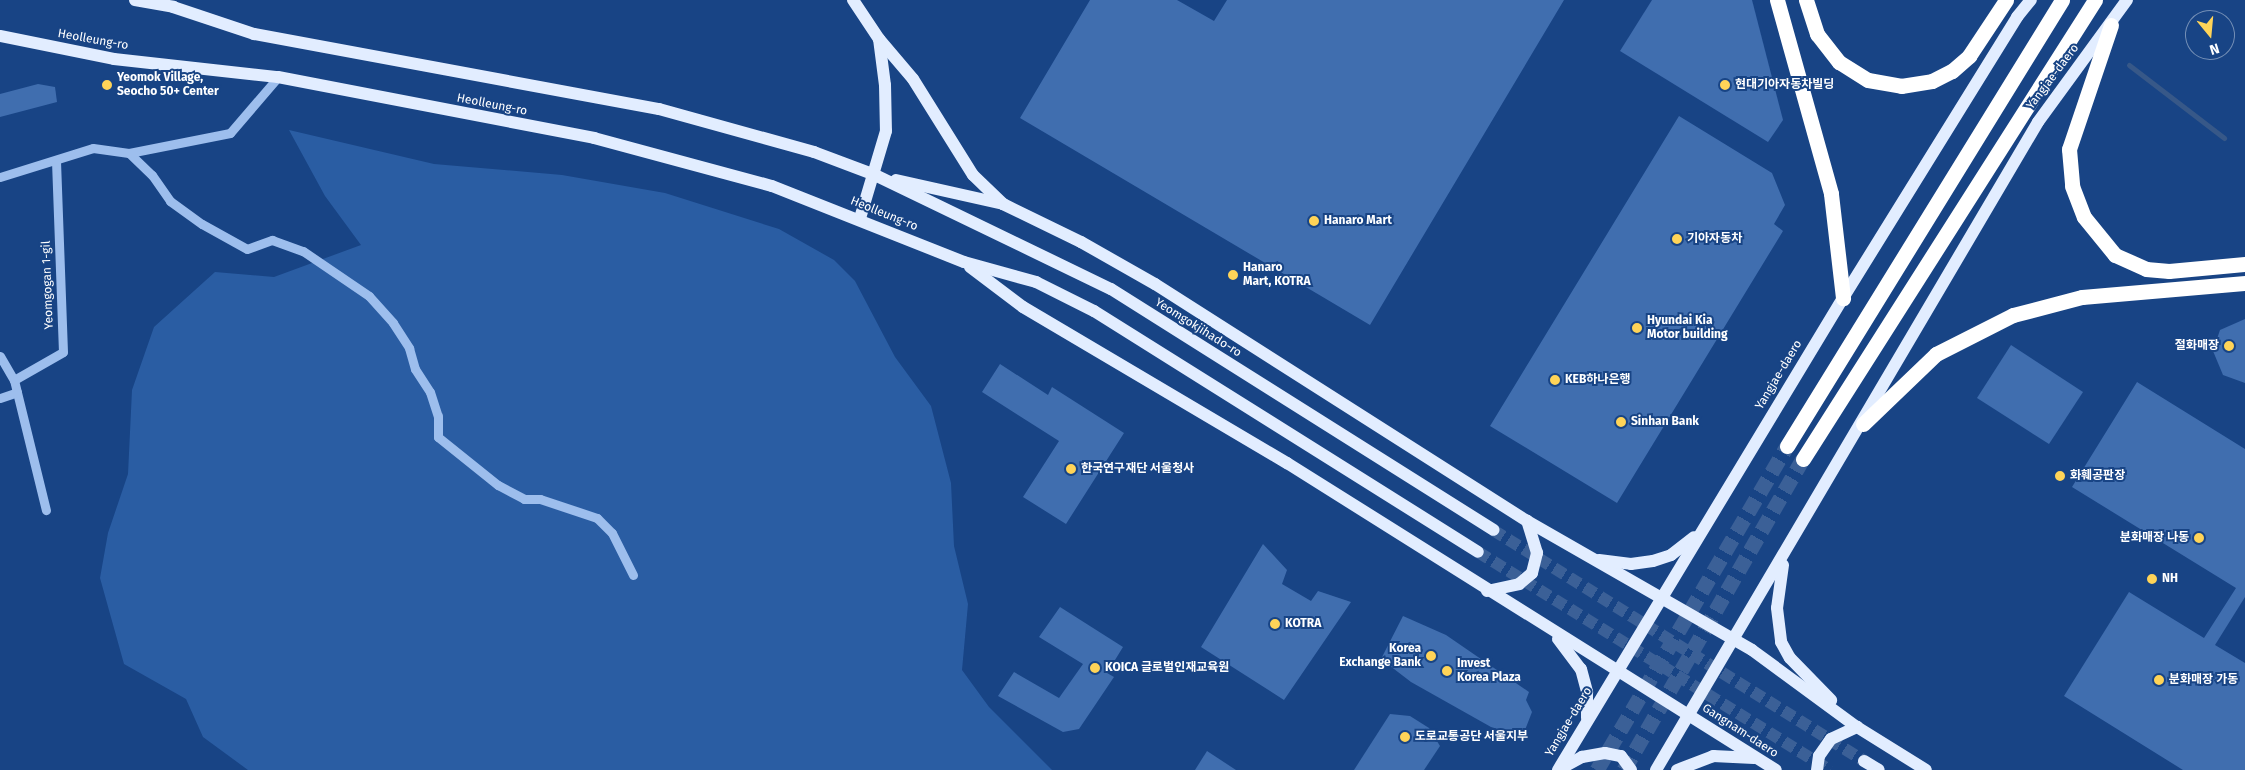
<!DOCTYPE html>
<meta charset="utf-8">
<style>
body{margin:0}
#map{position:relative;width:2245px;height:770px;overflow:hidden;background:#184485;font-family:"Fira Sans","Noto Sans KR",sans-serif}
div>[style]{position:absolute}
.green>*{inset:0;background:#2a5da3}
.stream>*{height:5px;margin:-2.5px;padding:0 2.5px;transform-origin:2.5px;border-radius:2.5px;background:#375888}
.building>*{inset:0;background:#406eaf}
.major-tunnel>*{height:12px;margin-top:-6px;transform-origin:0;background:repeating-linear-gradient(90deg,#3b6097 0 12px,transparent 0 18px)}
.highway-tunnel>*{height:15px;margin-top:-7.5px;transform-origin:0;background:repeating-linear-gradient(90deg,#3b6097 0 15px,transparent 0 23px)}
.minor>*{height:9px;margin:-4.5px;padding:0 4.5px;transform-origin:4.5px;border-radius:4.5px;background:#9dbeed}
.major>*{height:12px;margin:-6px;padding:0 6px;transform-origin:6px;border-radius:6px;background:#e2edff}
.highway>*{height:15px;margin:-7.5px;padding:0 7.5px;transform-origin:7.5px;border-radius:7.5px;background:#fff}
.dots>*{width:14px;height:14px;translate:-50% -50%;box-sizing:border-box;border:2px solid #184485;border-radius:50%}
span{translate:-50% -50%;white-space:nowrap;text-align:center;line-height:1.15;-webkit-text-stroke:4px #184485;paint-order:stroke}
.street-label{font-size:12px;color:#fff}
.poi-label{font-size:12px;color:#fff;font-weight:700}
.left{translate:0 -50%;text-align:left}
.right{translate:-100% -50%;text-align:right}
.north{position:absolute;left:2185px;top:10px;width:50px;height:50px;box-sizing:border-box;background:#184485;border:1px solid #748fb6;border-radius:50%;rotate:163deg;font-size:14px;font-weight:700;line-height:20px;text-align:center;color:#fff}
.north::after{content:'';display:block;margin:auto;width:18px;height:22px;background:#ffd458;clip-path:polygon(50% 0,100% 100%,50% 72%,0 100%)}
</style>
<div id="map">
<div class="green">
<i style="clip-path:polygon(289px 130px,434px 164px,562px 175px,665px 193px,779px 229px,834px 260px,855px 281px,895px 357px,931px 406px,951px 483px,954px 546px,968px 604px,962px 670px,989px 707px,1052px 770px,248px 770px,203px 737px,186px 699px,124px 664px,100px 578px,108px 533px,128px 474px,132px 390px,154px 327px,215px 272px,274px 277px,361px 245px,325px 196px)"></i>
</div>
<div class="stream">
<i style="left:2129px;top:65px;width:120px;rotate:37.5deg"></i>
</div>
<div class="building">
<i style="clip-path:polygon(1090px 0,1177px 0,1214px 21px,1227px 0,1564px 0,1370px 325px,1020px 118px)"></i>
<i style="clip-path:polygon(1652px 0,1752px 0,1783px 120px,1768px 142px,1620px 51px)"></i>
<i style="clip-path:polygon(38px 84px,55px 87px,57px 102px,0 117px,0 94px)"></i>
<i style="clip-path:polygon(1679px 116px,1772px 173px,1785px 205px,1774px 224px,1783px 231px,1617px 503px,1490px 426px)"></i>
<i style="clip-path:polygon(2245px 319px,2245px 383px,2223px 375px,2213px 351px,2220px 330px)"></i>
<i style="clip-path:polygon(2011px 345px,2083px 392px,2049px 444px,1977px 398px)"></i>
<i style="clip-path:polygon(1000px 364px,1048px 395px,1052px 387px,1124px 433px,1066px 524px,1023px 497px,1059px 441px,982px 392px)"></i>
<i style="clip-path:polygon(2137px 382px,2245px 449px,2245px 597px,2215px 645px,2245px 663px,2245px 770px,2183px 770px,2064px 696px,2129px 592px,2204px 638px,2236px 588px,2072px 487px)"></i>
<i style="clip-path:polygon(1263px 544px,1287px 570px,1282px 584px,1311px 601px,1318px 591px,1351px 602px,1284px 700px,1201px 647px)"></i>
<i style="clip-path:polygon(1060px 607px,1123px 647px,1107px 673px,1114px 677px,1079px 729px,1063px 732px,998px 696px,1014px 672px,1059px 698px,1083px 664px,1039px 637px)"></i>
<i style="clip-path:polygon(1403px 616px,1446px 635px,1529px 692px,1526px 700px,1532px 712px,1525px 730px,1511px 733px,1491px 727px,1411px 682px,1381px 659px)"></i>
<i style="clip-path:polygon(1390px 714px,1410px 716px,1429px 728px,1440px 746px,1424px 770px,1354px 770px)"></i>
<i style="clip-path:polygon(1207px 751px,1236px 770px,1195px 770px)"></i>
</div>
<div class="major-tunnel">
<i style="left:1493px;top:530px;width:437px;rotate:31.9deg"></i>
<i style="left:1478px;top:552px;width:414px;rotate:31.8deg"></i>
</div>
<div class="highway-tunnel">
<i style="left:1597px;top:770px;width:376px;rotate:-59.6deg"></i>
<i style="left:1624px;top:770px;width:359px;rotate:-60.1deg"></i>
</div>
<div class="minor">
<i style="left:129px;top:153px;width:32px;rotate:44deg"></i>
<i style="left:152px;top:175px;width:32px;rotate:55deg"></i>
<i style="left:170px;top:201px;width:39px;rotate:36deg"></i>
<i style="left:202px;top:224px;width:51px;rotate:29.1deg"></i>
<i style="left:247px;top:249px;width:27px;rotate:-20deg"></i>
<i style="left:272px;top:240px;width:33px;rotate:20deg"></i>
<i style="left:303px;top:251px;width:80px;rotate:34.3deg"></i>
<i style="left:369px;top:296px;width:36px;rotate:48deg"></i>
<i style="left:393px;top:323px;width:30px;rotate:57deg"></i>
<i style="left:409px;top:348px;width:22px;rotate:74deg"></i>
<i style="left:415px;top:369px;width:27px;rotate:57deg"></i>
<i style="left:430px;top:392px;width:25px;rotate:72deg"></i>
<i style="left:438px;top:416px;width:21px;rotate:90deg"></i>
<i style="left:438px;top:437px;width:77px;rotate:38.7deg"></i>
<i style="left:498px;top:485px;width:30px;rotate:28deg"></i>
<i style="left:524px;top:499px;width:16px"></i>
<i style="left:540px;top:499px;width:60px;rotate:18.4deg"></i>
<i style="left:597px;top:518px;width:21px;rotate:45deg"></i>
<i style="left:612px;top:533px;width:47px;rotate:63.4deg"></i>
<i style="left:0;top:177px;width:97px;rotate:-17.3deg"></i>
<i style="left:93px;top:148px;width:36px;rotate:8deg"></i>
<i style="left:129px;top:153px;width:103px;rotate:-11.2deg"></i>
<i style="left:230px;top:133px;width:74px;rotate:-49.4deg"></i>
<i style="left:0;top:356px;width:28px;rotate:60deg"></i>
<i style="left:14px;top:380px;width:134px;rotate:76.2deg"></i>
<i style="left:14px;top:380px;width:56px;rotate:-29.7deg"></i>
<i style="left:63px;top:352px;width:192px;rotate:-92.1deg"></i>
<i style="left:0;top:398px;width:18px;rotate:-19deg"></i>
</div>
<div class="major">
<i style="left:135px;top:0;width:39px;rotate:10deg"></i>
<i style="left:173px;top:7px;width:85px;rotate:18.4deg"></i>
<i style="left:254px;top:34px;width:412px;rotate:10.5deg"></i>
<i style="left:659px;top:109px;width:161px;rotate:15.5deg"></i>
<i style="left:814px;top:152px;width:65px;rotate:20.7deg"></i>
<i style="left:875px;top:175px;width:262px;rotate:25.8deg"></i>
<i style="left:1111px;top:289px;width:452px;rotate:32.2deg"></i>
<i style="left:853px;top:0;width:47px;rotate:56.3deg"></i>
<i style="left:879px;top:39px;width:46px;rotate:82.6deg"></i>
<i style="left:885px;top:85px;width:46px;rotate:88.8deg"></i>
<i style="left:886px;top:131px;width:91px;rotate:106.6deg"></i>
<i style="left:0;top:36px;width:116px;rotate:11.4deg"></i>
<i style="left:114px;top:59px;width:165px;rotate:6.3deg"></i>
<i style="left:278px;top:77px;width:322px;rotate:10.9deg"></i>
<i style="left:594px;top:138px;width:184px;rotate:15.1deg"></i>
<i style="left:772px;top:186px;width:206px;rotate:21.6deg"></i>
<i style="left:964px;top:262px;width:75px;rotate:15.5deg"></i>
<i style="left:1036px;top:282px;width:65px;rotate:26.6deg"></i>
<i style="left:1094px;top:311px;width:453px;rotate:32.1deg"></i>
<i style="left:879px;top:39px;width:52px;rotate:49.6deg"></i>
<i style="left:913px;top:79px;width:113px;rotate:58deg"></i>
<i style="left:973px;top:175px;width:42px;rotate:44deg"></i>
<i style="left:896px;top:180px;width:110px;rotate:12.6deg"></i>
<i style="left:1003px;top:204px;width:87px;rotate:26deg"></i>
<i style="left:1081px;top:242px;width:85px;rotate:29.6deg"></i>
<i style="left:1155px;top:284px;width:441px;rotate:32.5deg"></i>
<i style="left:1527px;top:521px;width:259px;rotate:29.8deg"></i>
<i style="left:1752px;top:650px;width:130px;rotate:36.3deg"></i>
<i style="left:1857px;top:727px;width:81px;rotate:31.9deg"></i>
<i style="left:970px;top:267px;width:66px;rotate:37deg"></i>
<i style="left:1023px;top:307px;width:307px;rotate:30.6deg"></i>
<i style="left:1287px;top:463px;width:577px;rotate:32.12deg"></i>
<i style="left:1599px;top:560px;width:32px;rotate:7deg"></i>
<i style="left:1631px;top:564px;width:22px;rotate:-8deg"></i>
<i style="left:1653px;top:561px;width:19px;rotate:-18deg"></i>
<i style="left:1671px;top:555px;width:29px;rotate:-38deg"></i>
<i style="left:1783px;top:565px;width:43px;rotate:97.9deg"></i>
<i style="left:1777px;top:608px;width:34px;rotate:83deg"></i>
<i style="left:1781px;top:642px;width:18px;rotate:61deg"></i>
<i style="left:1790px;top:658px;width:59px;rotate:45.7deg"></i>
<i style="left:1487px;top:591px;width:33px;rotate:-12deg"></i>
<i style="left:1519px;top:584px;width:17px;rotate:-40deg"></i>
<i style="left:1532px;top:573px;width:21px;rotate:-76deg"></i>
<i style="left:1537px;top:553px;width:34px;rotate:-107deg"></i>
<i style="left:1558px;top:639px;width:38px;rotate:53deg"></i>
<i style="left:1581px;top:669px;width:24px;rotate:75deg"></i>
<i style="left:1587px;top:692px;width:26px;rotate:90deg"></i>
<i style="left:1864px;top:761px;width:17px;rotate:31deg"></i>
<i style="left:1560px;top:769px;width:25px;rotate:-29deg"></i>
<i style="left:1582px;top:757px;width:23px;rotate:-10deg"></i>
<i style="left:1605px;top:753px;width:16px;rotate:11deg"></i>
<i style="left:1621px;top:756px;width:17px;rotate:54deg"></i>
<i style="left:1558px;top:770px;width:551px;rotate:-58.88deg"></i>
<i style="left:1843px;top:298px;width:331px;rotate:-58.2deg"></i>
<i style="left:2017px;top:17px;width:22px;rotate:-51deg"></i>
<i style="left:1656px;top:770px;width:752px;rotate:-59.48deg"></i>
<i style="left:2038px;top:122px;width:151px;rotate:-53.9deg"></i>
<i style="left:1677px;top:770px;width:39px;rotate:-21deg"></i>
<i style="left:1713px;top:756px;width:41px;rotate:2.8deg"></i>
<i style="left:1817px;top:770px;width:14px;rotate:-82deg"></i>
<i style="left:1819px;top:756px;width:21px;rotate:-55deg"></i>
<i style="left:1831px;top:739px;width:29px;rotate:-25deg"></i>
</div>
<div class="highway">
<i style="left:1777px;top:0;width:201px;rotate:74.4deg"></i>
<i style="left:1831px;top:194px;width:105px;rotate:83.4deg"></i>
<i style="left:1806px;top:0;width:36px;rotate:72deg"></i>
<i style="left:1817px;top:34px;width:36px;rotate:52deg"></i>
<i style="left:1839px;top:62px;width:34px;rotate:32deg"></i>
<i style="left:1868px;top:80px;width:34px;rotate:10deg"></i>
<i style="left:1901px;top:86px;width:31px;rotate:-9deg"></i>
<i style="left:1932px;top:81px;width:22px;rotate:-27deg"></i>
<i style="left:1952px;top:71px;width:23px;rotate:-41deg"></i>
<i style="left:1969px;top:56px;width:67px;rotate:-56.5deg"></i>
<i style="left:2111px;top:25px;width:131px;rotate:108.7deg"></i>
<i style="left:2069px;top:149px;width:37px;rotate:85deg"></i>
<i style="left:2072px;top:186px;width:33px;rotate:69deg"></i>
<i style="left:2084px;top:217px;width:49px;rotate:50.8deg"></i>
<i style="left:2115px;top:255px;width:34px;rotate:24deg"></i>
<i style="left:2146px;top:269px;width:23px;rotate:5deg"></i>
<i style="left:2169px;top:271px;width:76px;rotate:-5.3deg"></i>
<i style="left:1863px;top:424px;width:101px;rotate:-43.8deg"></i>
<i style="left:1936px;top:354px;width:86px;rotate:-26.9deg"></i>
<i style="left:2013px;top:315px;width:71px;rotate:-14.6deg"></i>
<i style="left:2082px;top:297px;width:164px;rotate:-4.9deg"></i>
<i style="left:1787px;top:446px;width:524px;rotate:-58.34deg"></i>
<i style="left:1803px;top:459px;width:544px;rotate:-57.54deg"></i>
</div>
<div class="dots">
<i style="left:107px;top:85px;background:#ffd458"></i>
<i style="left:1725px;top:85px;background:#ffd458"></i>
<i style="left:1314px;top:221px;background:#ffd458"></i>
<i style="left:1677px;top:239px;background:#ffd458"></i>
<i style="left:1233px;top:275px;background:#ffd458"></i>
<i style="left:1637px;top:328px;background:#ffd458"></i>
<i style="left:2229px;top:346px;background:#ffd458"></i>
<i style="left:1555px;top:380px;background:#ffd458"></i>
<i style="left:1621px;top:422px;background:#ffd458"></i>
<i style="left:1071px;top:469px;background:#ffd458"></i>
<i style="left:2060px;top:476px;background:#ffd458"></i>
<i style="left:2199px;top:538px;background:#ffd458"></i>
<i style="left:2152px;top:579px;background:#ffd458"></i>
<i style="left:1275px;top:624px;background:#ffd458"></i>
<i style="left:1431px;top:656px;background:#ffd458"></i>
<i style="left:1095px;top:668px;background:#ffd458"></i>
<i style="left:1447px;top:671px;background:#ffd458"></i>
<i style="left:2159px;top:680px;background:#ffd458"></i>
<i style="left:1405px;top:737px;background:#ffd458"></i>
</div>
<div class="street-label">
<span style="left:93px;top:40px;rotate:10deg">Heolleung-ro</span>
<span style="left:2053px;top:77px;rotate:-53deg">Yangjae-daero</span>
<span style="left:492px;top:105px;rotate:11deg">Heolleung-ro</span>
<span style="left:884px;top:214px;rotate:22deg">Heolleung-ro</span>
<span style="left:48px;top:285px;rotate:-92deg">Yeomgogan 1-gil</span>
<span style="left:1198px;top:328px;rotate:32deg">Yeomgokjihado-ro</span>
<span style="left:1779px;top:375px;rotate:-59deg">Yangjae-daero</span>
<span style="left:1569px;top:722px;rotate:-59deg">Yangjae-daero</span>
<span style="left:1740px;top:731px;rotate:33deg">Gangnam-daero</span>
</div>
<div class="poi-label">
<span class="left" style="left:117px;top:85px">Yeomok Village,<br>Seocho 50+ Center</span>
<span class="left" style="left:1735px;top:85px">현대기아자동차빌딩</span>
<span class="left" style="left:1324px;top:221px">Hanaro Mart</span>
<span class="left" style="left:1687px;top:239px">기아자동차</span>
<span class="left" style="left:1243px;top:275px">Hanaro<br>Mart, KOTRA</span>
<span class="left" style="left:1647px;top:328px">Hyundai Kia<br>Motor building</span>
<span class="right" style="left:2219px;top:346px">절화매장</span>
<span class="left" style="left:1565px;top:380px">KEB하나은행</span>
<span class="left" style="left:1631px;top:422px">Sinhan Bank</span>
<span class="left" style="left:1081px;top:469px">한국연구재단 서울청사</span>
<span class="left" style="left:2070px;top:476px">화훼공판장</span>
<span class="right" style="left:2189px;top:538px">분화매장 나동</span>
<span class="left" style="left:2162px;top:579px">NH</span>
<span class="left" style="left:1285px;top:624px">KOTRA</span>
<span class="right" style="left:1421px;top:656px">Korea<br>Exchange Bank</span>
<span class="left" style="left:1457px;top:671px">Invest<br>Korea Plaza</span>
<span class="left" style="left:1105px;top:668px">KOICA 글로벌인재교육원</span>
<span class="left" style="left:2169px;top:680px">분화매장 가동</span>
<span class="left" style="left:1415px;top:737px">도로교통공단 서울지부</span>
</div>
<div class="north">N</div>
</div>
